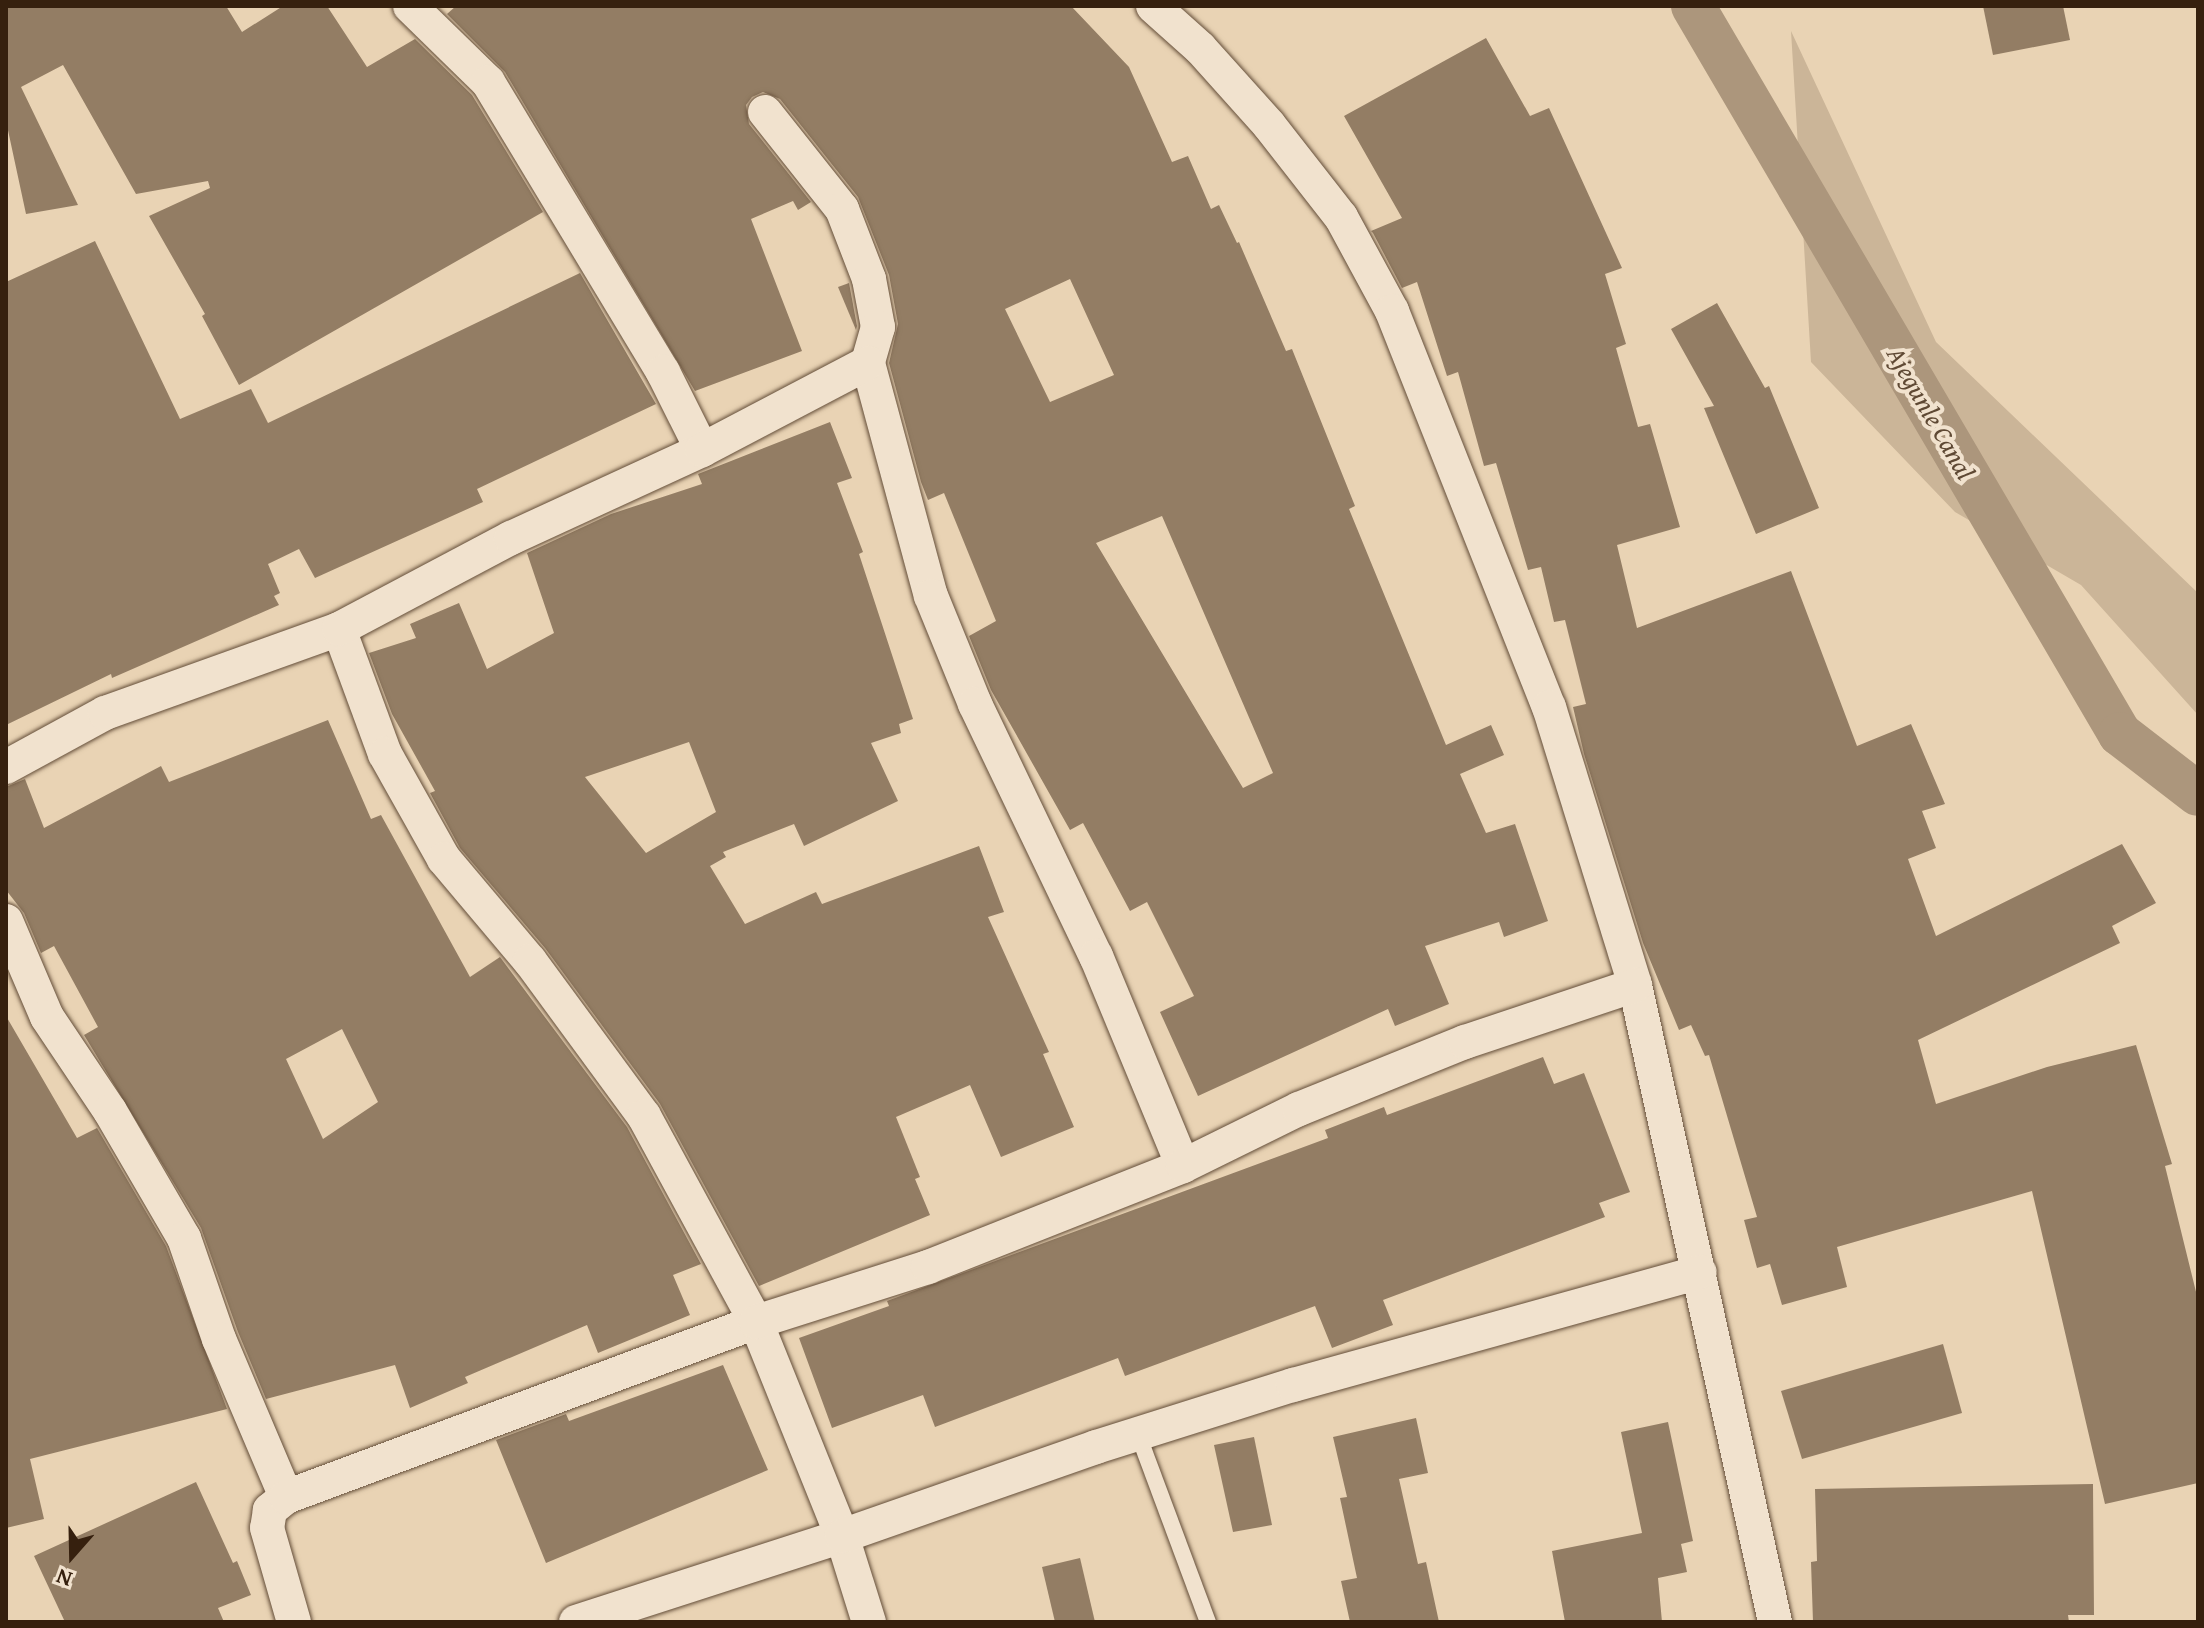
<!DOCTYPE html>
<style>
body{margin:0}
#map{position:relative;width:2204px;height:1628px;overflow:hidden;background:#e9d3b4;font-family:"Gentium Book Plus",serif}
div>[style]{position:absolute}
.green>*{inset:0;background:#cbb598}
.canal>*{height:44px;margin:-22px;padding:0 22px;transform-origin:22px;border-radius:22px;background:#ac967c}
.building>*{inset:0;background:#937d64}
.roads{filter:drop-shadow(0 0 2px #634d38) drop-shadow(0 0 2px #634d38)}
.lane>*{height:16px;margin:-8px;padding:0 8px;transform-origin:8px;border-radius:8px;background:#f1e2ce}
.street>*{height:34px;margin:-17px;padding:0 17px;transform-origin:17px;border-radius:17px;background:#f1e2ce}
span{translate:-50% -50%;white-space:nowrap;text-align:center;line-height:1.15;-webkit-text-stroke:8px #f1e2ce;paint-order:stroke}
.water-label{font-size:26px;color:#5f4934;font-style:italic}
.frame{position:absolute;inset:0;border:8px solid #36200e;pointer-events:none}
.north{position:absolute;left:32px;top:1516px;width:80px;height:80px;-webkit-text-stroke:6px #f1e2ce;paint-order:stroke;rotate:200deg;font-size:22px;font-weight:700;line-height:32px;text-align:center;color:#36200e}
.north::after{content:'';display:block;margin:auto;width:28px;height:36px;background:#36200e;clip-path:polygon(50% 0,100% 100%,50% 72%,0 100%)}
</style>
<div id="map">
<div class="green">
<i style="clip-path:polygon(1791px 31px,1936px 342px,2198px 593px,2198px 715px,2081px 585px,1955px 512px,1811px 362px)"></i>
</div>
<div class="canal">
<i style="left:1693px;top:6px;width:844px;rotate:59.61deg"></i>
<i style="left:2120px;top:734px;width:98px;rotate:37.6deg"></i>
</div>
<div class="building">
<i style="clip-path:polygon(6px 6px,226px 6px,242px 32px,283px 6px,327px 6px,367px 67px,415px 39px,472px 95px,543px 212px,239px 385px,202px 316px,205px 314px,149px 216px,210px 188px,208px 181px,136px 194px,63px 65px,21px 87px,78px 205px,26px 214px,6px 121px)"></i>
<i style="clip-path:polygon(evenodd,456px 6px,1071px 6px,1129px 67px,1172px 162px,1188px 156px,1211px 209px,1219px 205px,1237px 243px,1239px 242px,1286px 351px,1292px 349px,1355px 506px,1349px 509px,1446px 745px,1491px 725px,1504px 755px,1460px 774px,1486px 833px,1515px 824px,1548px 921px,1504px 937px,1499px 922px,1425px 946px,1449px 1004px,1395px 1026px,1388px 1009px,1198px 1096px,1160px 1012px,1194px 996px,1147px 902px,1130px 911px,1083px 823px,1070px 830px,991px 690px,969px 636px,996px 621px,944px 493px,928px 500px,921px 482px,889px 363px,898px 324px,889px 275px,858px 197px,780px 99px,763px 92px,752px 97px,746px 105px,749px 124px,811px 202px,798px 210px,793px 201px,751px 219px,802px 351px,695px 391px,505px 72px,447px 14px,456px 6px,1070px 279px,1114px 375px,1050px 402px,1005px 309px,1070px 279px,456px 6px,1162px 516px,1273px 773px,1243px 788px,1096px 543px,1162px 516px)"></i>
<i style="clip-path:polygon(1983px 6px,2063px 6px,2070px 40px,1993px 55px)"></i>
<i style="clip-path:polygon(1486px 38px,1530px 116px,1549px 108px,1622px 268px,1605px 274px,1626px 344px,1616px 348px,1638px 427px,1650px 424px,1680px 527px,1617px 545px,1637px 628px,1791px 571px,1857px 746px,1911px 724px,1945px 804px,1922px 811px,1936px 848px,1908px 859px,1936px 936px,2122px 844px,2156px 903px,2112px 926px,2120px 943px,1918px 1040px,1936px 1104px,2047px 1067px,2136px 1045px,2172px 1164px,2165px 1166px,2198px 1300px,2198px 1483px,2105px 1504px,2032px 1191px,1837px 1247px,1847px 1287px,1782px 1305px,1770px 1264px,1757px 1268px,1744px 1220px,1757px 1217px,1709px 1055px,1705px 1056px,1691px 1025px,1679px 1030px,1643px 943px,1584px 754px,1573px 707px,1586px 704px,1565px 620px,1554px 622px,1541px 567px,1528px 570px,1496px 463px,1484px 466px,1458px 372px,1447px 376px,1417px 282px,1402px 288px,1373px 233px,1371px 231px,1402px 218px,1344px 116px)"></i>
<i style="clip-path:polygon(95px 241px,180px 419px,251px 389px,268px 423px,580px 273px,656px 404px,477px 489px,483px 502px,315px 578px,299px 549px,268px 564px,280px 593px,274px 596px,279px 605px,112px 678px,111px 674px,6px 725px,6px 282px)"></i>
<i style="clip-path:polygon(849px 283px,857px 326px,856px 330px,838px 287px)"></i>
<i style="clip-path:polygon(1717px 303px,1765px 388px,1769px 386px,1819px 508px,1756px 534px,1704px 408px,1714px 406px,1671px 329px)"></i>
<i style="clip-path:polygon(evenodd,830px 422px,852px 478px,837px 483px,863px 552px,859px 554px,913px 719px,899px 724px,901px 733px,871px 743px,898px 801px,804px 846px,794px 824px,723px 852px,726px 857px,710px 866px,745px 924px,816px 892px,822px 904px,979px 846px,1004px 912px,988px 917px,1049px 1052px,1043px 1054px,1074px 1127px,1001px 1157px,970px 1085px,896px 1117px,920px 1177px,915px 1179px,930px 1215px,759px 1286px,660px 1104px,545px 948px,460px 848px,430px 793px,435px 791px,392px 714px,369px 653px,416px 638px,410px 624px,459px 603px,487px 669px,554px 633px,527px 553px,611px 514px,702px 484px,698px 474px,830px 422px,689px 742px,716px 812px,646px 853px,585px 777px,689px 742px)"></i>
<i style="clip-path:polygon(evenodd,328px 720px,371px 819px,381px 815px,470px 977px,500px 957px,627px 1127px,701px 1264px,673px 1275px,690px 1315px,598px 1353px,587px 1325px,465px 1377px,468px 1383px,410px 1408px,395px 1365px,266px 1399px,238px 1332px,201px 1228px,84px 1035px,98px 1027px,54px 946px,41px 953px,24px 913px,6px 890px,6px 787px,25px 779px,44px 828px,161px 766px,169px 782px,328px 720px,342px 1029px,378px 1102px,323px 1139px,286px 1059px,342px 1029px)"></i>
<i style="clip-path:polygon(6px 1016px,77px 1138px,97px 1128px,166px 1246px,227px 1409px,30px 1459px,44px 1519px,6px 1528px)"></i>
<i style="clip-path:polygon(1543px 1057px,1554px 1084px,1584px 1073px,1630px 1192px,1599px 1203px,1605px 1217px,1383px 1300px,1393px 1325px,1332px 1348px,1315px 1306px,1125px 1376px,1118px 1358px,935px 1427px,923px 1395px,832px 1428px,799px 1338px,889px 1306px,887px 1301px,1328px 1138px,1325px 1130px,1384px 1107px,1387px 1115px)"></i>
<i style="clip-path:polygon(1943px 1344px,1962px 1413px,1802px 1459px,1781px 1391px)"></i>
<i style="clip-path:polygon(723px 1365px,768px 1470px,546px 1563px,496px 1440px,566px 1414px,569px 1421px)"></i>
<i style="clip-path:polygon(1416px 1418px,1428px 1473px,1399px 1479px,1418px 1564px,1426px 1562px,1439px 1622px,1350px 1622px,1341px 1581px,1357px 1578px,1340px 1498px,1347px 1497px,1333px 1437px)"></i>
<i style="clip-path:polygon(1668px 1422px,1693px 1541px,1681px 1544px,1687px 1572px,1658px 1578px,1662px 1622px,1565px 1622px,1552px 1551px,1642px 1533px,1621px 1432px)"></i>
<i style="clip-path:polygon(1254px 1437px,1272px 1525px,1233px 1532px,1214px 1445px)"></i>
<i style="clip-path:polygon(196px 1482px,233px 1563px,237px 1561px,251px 1595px,218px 1608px,224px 1622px,65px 1622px,34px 1556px)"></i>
<i style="clip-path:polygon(2093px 1484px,2094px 1615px,2068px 1615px,2069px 1622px,1813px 1622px,1811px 1562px,1817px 1561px,1815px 1489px)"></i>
<i style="clip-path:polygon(1080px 1558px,1095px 1622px,1055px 1622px,1042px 1567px)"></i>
</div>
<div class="roads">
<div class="lane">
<i style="left:1138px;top:1434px;width:201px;rotate:69.6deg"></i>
</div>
<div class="street">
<i style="left:410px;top:6px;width:109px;rotate:44.3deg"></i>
<i style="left:488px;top:82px;width:339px;rotate:58.9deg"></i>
<i style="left:663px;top:372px;width:87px;rotate:63.4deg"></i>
<i style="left:1153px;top:6px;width:63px;rotate:41.8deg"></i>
<i style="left:1200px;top:48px;width:103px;rotate:48.1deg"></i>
<i style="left:1269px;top:125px;width:117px;rotate:52deg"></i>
<i style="left:1341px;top:217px;width:107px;rotate:61.5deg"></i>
<i style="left:1392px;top:311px;width:426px;rotate:68.4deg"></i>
<i style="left:1549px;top:707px;width:291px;rotate:72.8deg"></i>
<i style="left:1635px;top:985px;width:652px;rotate:77.6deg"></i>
<i style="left:765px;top:112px;width:124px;rotate:51.6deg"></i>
<i style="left:842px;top:209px;width:75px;rotate:68.9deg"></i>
<i style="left:869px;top:279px;width:49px;rotate:79.4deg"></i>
<i style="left:878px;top:327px;width:37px;rotate:106deg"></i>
<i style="left:868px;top:363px;width:241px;rotate:74.9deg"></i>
<i style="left:931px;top:596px;width:117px;rotate:67.8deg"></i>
<i style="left:975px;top:704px;width:280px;rotate:64.4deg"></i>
<i style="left:1096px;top:956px;width:227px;rotate:67.5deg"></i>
<i style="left:339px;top:629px;width:133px;rotate:69.8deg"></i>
<i style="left:385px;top:754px;width:120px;rotate:60.7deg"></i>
<i style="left:444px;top:859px;width:133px;rotate:49.9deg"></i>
<i style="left:530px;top:961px;width:192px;rotate:53.7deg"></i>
<i style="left:644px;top:1116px;width:234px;rotate:61.5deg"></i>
<i style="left:756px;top:1322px;width:231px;rotate:68.1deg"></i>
<i style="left:842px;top:1536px;width:90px;rotate:72.6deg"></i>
<i style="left:6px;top:767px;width:113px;rotate:-28.6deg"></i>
<i style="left:105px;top:713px;width:249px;rotate:-19.7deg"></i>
<i style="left:339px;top:629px;width:195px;rotate:-27.9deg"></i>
<i style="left:511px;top:538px;width:210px;rotate:-24.7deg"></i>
<i style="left:702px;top:450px;width:187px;rotate:-27.7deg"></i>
<i style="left:6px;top:921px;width:104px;rotate:66.9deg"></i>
<i style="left:47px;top:1017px;width:113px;rotate:56.2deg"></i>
<i style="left:110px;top:1111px;width:147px;rotate:59.8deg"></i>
<i style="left:184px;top:1238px;width:107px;rotate:70.9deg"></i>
<i style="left:219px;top:1339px;width:172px;rotate:67deg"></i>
<i style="left:286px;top:1497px;width:21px;rotate:141deg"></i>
<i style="left:270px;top:1510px;width:18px;rotate:99deg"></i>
<i style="left:267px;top:1528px;width:98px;rotate:74deg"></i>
<i style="left:286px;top:1497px;width:502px;rotate:-20.42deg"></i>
<i style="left:756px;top:1322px;width:181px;rotate:-17.7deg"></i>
<i style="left:928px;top:1267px;width:274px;rotate:-21.6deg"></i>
<i style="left:1183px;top:1166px;width:129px;rotate:-26.2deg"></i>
<i style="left:1299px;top:1109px;width:179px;rotate:-22deg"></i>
<i style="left:1465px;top:1042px;width:179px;rotate:-18.5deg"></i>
<i style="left:576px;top:1622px;width:280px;rotate:-17.9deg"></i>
<i style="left:842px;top:1536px;width:269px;rotate:-19.3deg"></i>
<i style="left:1096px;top:1447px;width:207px;rotate:-17.5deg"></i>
<i style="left:1293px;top:1385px;width:422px;rotate:-15.5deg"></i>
</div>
</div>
<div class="water-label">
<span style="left:1931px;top:413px;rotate:60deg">Ajegunle Canal</span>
</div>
<div class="frame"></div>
<div class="north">N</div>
</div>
